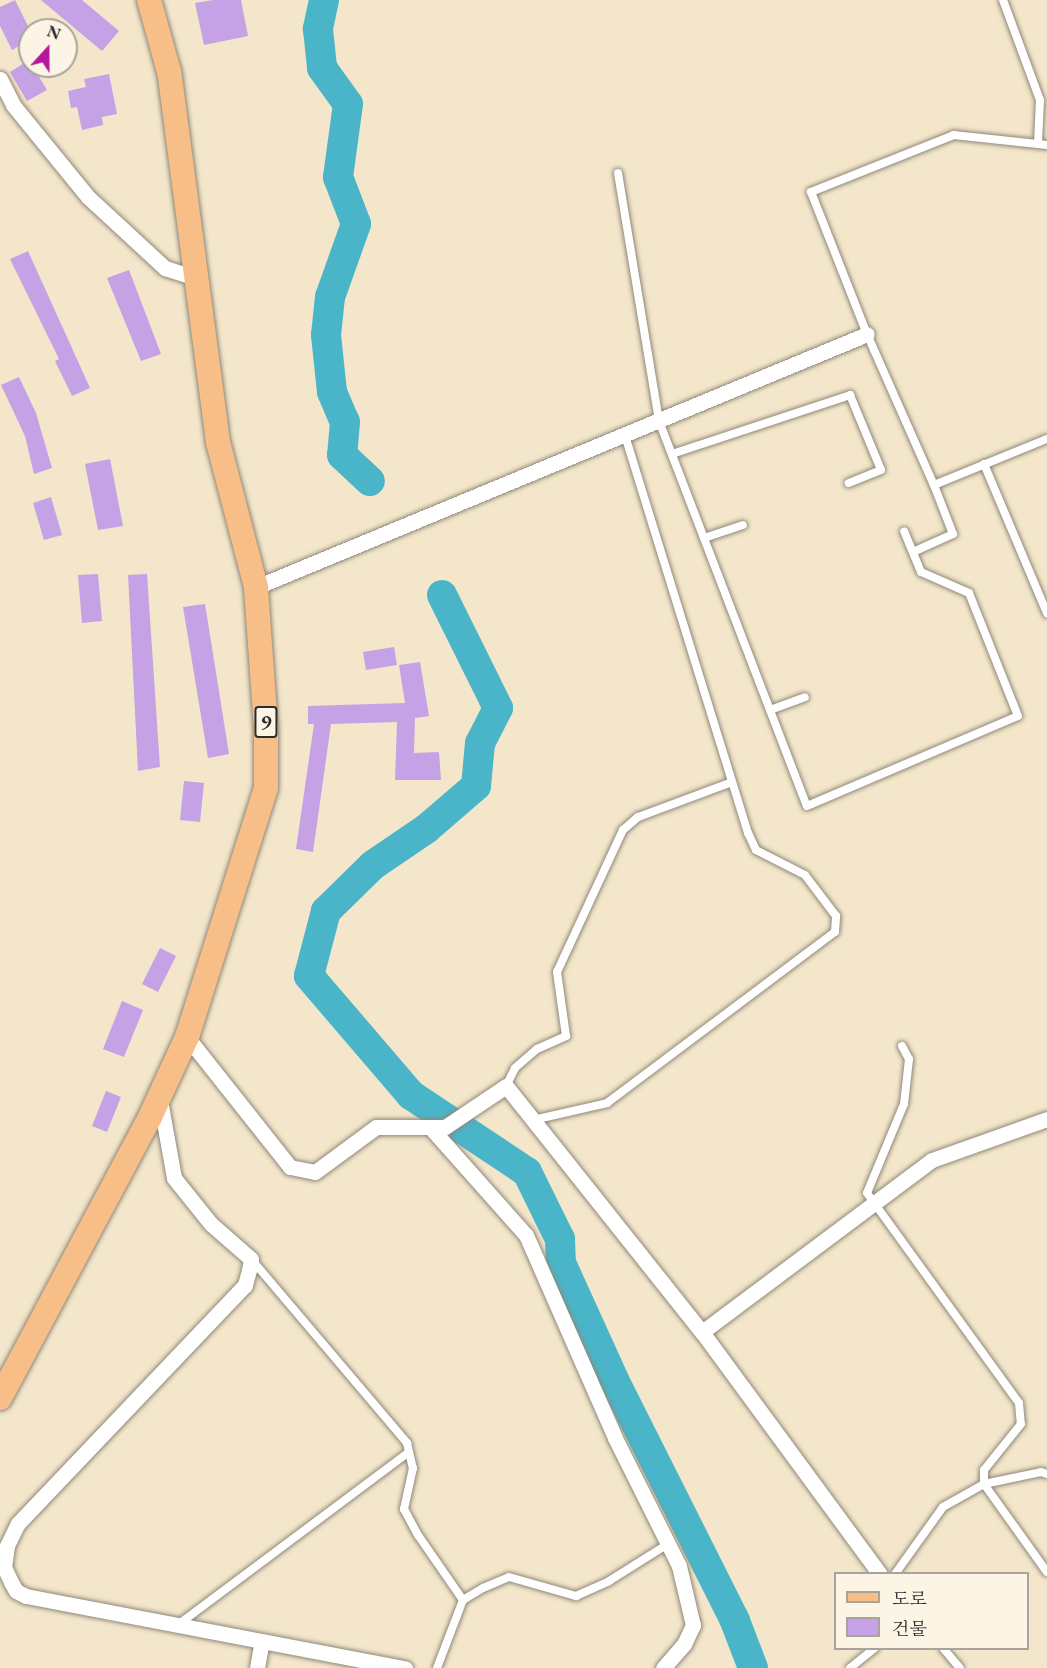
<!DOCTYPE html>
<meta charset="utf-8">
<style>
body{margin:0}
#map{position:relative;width:1047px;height:1668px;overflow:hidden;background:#f3e6ca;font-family:"EB Garamond","Noto Serif KR",serif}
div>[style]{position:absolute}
.river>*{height:30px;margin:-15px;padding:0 15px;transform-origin:15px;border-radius:15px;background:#4ab5c8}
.building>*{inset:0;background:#c5a1e5}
.roads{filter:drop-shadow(0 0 2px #8f887a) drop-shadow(0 0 2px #8f887a)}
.service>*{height:8px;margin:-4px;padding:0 4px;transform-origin:4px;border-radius:4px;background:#fff}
.minor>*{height:15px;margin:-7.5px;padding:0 7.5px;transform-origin:7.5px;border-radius:7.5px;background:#fff}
.primary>*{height:24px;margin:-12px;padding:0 12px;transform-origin:12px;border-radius:12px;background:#f7be87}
span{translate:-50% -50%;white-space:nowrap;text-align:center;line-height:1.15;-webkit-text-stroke:4.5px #fcf5e5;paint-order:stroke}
.shield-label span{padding:2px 4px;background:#fcf5e5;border:2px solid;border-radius:4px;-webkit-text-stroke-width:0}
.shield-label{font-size:21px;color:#2b2b2b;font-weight:700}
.legend{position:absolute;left:834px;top:1572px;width:195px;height:78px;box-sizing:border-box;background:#fcf5e5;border:2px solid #a8a49b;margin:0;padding:8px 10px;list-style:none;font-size:18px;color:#2b2b2b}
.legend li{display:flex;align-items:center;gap:12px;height:30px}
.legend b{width:30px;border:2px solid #a8a49b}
.north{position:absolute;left:18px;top:18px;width:60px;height:60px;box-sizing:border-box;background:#fcf5e5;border:2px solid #a8a49b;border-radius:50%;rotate:21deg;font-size:16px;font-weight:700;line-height:24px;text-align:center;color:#2b2b2b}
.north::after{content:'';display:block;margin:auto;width:21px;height:27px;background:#b5179e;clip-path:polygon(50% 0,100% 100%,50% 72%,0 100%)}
</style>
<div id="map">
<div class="river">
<i style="left:324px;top:0;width:30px;rotate:102deg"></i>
<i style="left:318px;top:29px;width:39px;rotate:84deg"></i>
<i style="left:322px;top:68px;width:44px;rotate:54.2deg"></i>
<i style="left:348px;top:104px;width:74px;rotate:97.8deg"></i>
<i style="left:338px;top:177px;width:50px;rotate:69deg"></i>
<i style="left:356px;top:224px;width:77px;rotate:109.6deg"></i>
<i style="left:330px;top:297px;width:38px;rotate:96deg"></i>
<i style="left:326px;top:335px;width:57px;rotate:84deg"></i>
<i style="left:332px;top:392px;width:33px;rotate:67deg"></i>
<i style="left:345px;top:422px;width:33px;rotate:95deg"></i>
<i style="left:342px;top:455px;width:38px;rotate:43deg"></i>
<i style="left:442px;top:595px;width:126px;rotate:63.6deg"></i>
<i style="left:498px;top:708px;width:39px;rotate:117deg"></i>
<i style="left:480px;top:743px;width:43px;rotate:95.3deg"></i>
<i style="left:476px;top:786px;width:66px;rotate:139.3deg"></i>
<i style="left:426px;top:829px;width:64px;rotate:145.8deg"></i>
<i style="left:373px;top:865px;width:66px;rotate:135.6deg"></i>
<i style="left:326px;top:911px;width:67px;rotate:104.7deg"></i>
<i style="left:309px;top:976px;width:157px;rotate:49.4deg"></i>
<i style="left:411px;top:1095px;width:139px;rotate:33.6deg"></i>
<i style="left:527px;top:1172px;width:75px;rotate:63.8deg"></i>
<i style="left:560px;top:1239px;width:24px;rotate:88deg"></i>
<i style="left:561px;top:1263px;width:128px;rotate:65.6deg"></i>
<i style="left:614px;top:1380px;width:270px;rotate:63.3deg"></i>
<i style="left:735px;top:1621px;width:50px;rotate:69deg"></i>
</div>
<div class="building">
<i style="clip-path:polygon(15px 0,30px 30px,30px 40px,12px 50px,0 26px,0 7px)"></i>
<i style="clip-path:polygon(41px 0,82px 0,119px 31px,102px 51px)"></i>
<i style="clip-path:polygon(213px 0,241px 0,248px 36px,204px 45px,195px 3px)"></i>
<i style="clip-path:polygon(29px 60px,47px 90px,27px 101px,10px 72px)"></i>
<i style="clip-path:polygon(109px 74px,117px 114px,102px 117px,103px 125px,82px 130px,77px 107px,71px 108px,68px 91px,86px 87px,84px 79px)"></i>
<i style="clip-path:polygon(28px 251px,90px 388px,72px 396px,55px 361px,59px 359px,10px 259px)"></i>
<i style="clip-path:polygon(129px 270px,161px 354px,141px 361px,107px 278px)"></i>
<i style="clip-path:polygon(19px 377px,36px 413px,52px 468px,34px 474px,25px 436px,1px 385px)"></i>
<i style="clip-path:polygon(110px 459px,123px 526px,98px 530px,85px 464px)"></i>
<i style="clip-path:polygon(51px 497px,62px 535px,44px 540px,33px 503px)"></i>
<i style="clip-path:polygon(98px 574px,102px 621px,82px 623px,78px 575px)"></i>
<i style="clip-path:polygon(147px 574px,160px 767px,138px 771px,128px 575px)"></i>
<i style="clip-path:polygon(205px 604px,229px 754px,208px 758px,183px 607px)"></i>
<i style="clip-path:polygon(394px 647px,397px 665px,366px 670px,363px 652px)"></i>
<i style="clip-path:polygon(420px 662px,429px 716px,415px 718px,414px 753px,439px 752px,441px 780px,395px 780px,397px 722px,331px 724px,313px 852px,296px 849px,314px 724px,308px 724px,308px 706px,405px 703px,399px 665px)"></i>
<i style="clip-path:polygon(184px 781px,204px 783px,200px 822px,180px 820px)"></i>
<i style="clip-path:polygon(160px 948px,176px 956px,158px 992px,142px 984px)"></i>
<i style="clip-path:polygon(122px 1001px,143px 1010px,124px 1057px,103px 1049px)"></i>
<i style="clip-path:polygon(106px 1091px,121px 1097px,107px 1132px,92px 1126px)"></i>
</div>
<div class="roads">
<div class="service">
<i style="left:1003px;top:0;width:107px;rotate:69.7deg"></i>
<i style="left:1040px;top:100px;width:42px;rotate:92.7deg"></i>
<i style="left:1047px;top:145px;width:94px;rotate:-173.9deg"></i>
<i style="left:954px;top:135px;width:154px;rotate:158.3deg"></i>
<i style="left:811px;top:192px;width:153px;rotate:68.5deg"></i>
<i style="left:867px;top:334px;width:165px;rotate:66.1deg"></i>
<i style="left:934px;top:485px;width:122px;rotate:-22.2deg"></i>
<i style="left:618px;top:173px;width:251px;rotate:80.6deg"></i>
<i style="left:659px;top:421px;width:412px;rotate:69deg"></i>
<i style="left:807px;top:806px;width:229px;rotate:-23.1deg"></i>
<i style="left:1018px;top:716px;width:132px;rotate:-111.7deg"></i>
<i style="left:969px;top:593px;width:52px;rotate:-156.4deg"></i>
<i style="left:921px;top:572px;width:44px;rotate:-112.5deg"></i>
<i style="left:672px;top:454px;width:188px;rotate:-18.3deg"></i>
<i style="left:850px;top:395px;width:81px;rotate:67.5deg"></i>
<i style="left:881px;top:470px;width:35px;rotate:158deg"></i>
<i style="left:984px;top:464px;width:162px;rotate:67.1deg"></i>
<i style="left:704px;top:538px;width:41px;rotate:-18.4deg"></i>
<i style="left:913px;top:552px;width:44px;rotate:-24.2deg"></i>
<i style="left:953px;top:534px;width:53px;rotate:-111.2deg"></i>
<i style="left:770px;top:710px;width:37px;rotate:-20deg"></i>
<i style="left:902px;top:1046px;width:15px;rotate:62deg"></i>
<i style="left:909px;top:1059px;width:45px;rotate:96.3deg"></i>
<i style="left:904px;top:1104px;width:96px;rotate:112.6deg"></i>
<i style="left:867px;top:1193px;width:259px;rotate:54.1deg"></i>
<i style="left:1019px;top:1403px;width:21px;rotate:85deg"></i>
<i style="left:1021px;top:1424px;width:59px;rotate:128.8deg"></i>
<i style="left:984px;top:1470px;width:14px;rotate:90deg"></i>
<i style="left:984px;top:1484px;width:108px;rotate:54.4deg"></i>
<i style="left:506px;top:1086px;width:20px;rotate:-63deg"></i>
<i style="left:515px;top:1068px;width:29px;rotate:-41deg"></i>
<i style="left:537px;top:1049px;width:32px;rotate:-24deg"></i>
<i style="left:566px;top:1036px;width:65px;rotate:-98deg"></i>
<i style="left:557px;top:972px;width:157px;rotate:-65.1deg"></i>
<i style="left:623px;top:830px;width:20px;rotate:-41deg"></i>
<i style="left:638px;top:817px;width:100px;rotate:-20.4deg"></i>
<i style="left:533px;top:1120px;width:76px;rotate:-12.9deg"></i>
<i style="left:607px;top:1103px;width:285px;rotate:-36.9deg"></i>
<i style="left:835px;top:932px;width:16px;rotate:-86deg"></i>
<i style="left:836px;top:916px;width:51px;rotate:-127.1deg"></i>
<i style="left:805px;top:875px;width:55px;rotate:-153deg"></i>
<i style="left:756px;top:850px;width:19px;rotate:-115deg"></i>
<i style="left:748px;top:833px;width:416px;rotate:-107.2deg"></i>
<i style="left:252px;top:1260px;width:240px;rotate:49.7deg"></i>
<i style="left:407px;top:1443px;width:26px;rotate:77deg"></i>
<i style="left:413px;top:1468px;width:42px;rotate:102.4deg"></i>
<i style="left:404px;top:1509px;width:30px;rotate:62deg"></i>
<i style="left:418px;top:1535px;width:79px;rotate:55.3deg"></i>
<i style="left:895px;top:1574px;width:82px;rotate:-54.4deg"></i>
<i style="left:943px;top:1507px;width:47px;rotate:-29.3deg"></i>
<i style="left:984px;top:1484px;width:58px;rotate:-11.9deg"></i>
<i style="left:1041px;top:1472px;width:6px;rotate:18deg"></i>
<i style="left:179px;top:1624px;width:287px;rotate:-36.8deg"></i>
<i style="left:943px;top:1648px;width:26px;rotate:50deg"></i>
<i style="left:437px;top:1668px;width:73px;rotate:-69.1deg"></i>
<i style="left:463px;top:1600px;width:23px;rotate:-31deg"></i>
<i style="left:483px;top:1588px;width:28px;rotate:-23deg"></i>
<i style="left:509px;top:1577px;width:70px;rotate:15.8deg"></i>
<i style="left:576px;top:1596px;width:36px;rotate:-24deg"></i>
<i style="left:609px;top:1581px;width:70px;rotate:-32.1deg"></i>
<i style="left:850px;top:1668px;width:32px;rotate:-39deg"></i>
</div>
<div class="minor">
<i style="left:0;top:79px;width:29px;rotate:63deg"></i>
<i style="left:13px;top:105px;width:119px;rotate:50.8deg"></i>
<i style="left:88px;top:197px;width:105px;rotate:42.7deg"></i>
<i style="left:165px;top:268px;width:32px;rotate:18deg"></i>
<i style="left:256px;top:587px;width:661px;rotate:-22.49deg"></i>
<i style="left:187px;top:1037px;width:166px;rotate:51.6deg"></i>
<i style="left:290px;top:1167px;width:25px;rotate:11deg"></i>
<i style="left:315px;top:1172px;width:76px;rotate:-36.4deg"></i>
<i style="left:376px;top:1127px;width:69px"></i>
<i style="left:445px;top:1127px;width:73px;rotate:-33.9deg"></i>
<i style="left:506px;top:1086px;width:315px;rotate:51.5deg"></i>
<i style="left:702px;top:1332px;width:300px;rotate:53.7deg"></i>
<i style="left:160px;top:1100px;width:79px;rotate:79.8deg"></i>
<i style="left:174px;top:1178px;width:59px;rotate:51.2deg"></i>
<i style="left:211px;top:1224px;width:53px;rotate:41.2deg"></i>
<i style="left:251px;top:1259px;width:11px;rotate:100deg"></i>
<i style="left:249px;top:1270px;width:16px;rotate:105deg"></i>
<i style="left:245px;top:1285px;width:329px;rotate:133.6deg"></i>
<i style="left:18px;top:1523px;width:25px;rotate:116deg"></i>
<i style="left:7px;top:1546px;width:21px;rotate:98deg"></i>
<i style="left:4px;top:1567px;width:17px;rotate:65deg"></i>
<i style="left:11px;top:1582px;width:10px;rotate:61deg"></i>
<i style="left:16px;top:1591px;width:11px;rotate:27deg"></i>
<i style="left:26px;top:1596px;width:386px;rotate:10.8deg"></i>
<i style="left:430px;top:1127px;width:144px;rotate:48.4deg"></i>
<i style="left:526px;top:1235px;width:222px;rotate:66.3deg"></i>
<i style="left:615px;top:1438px;width:143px;rotate:63.4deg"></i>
<i style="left:679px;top:1566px;width:61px;rotate:76.7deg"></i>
<i style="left:693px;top:1625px;width:21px;rotate:115deg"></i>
<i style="left:684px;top:1644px;width:32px;rotate:131deg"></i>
<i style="left:702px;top:1332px;width:287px;rotate:-36.8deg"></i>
<i style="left:932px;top:1160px;width:122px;rotate:-19.6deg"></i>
<i style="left:257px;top:1668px;width:27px;rotate:-80deg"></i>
</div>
<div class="primary">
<i style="left:0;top:1398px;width:319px;rotate:-61.9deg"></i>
<i style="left:150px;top:1117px;width:88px;rotate:-65.2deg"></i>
<i style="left:187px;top:1037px;width:261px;rotate:-72.4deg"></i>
<i style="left:266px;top:788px;width:60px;rotate:-90deg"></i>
<i style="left:266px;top:728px;width:141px;rotate:-94.1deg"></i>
<i style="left:256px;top:587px;width:150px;rotate:-104.7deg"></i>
<i style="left:218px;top:442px;width:373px;rotate:-97.5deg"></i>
<i style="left:169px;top:72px;width:75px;rotate:-105.5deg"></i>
</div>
</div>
<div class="shield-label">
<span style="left:266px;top:722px">9</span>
</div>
<ul class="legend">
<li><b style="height:8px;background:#f7be87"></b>도로</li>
<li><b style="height:16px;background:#c5a1e5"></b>건물</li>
</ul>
<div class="north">N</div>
</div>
